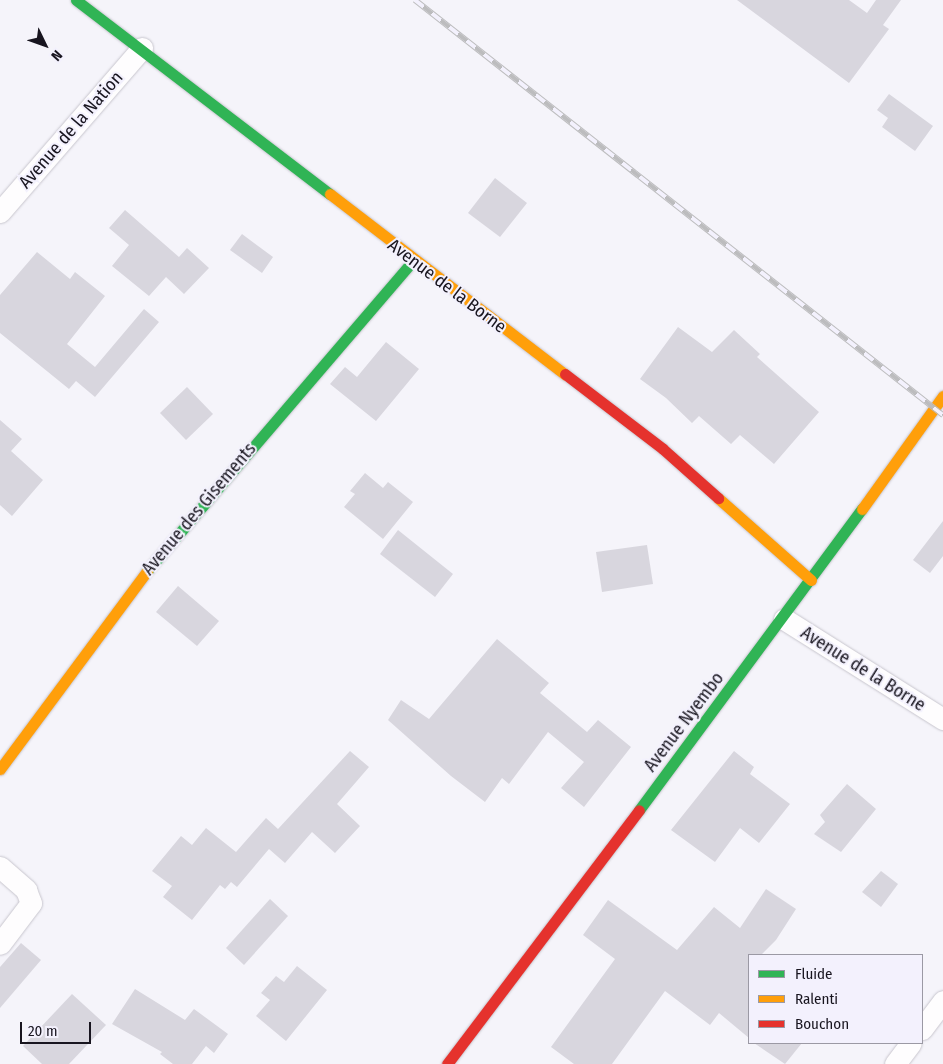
<!DOCTYPE html>
<style>
body{margin:0}
#map{position:relative;width:943px;height:1064px;overflow:hidden;background:#f5f4fa;font-family:"Fira Sans Condensed",sans-serif}
div>[style]{position:absolute}
.building>*{inset:0;background:#d8d6de}
.roads{filter:drop-shadow(0 0 1px #c8c6ce) drop-shadow(0 0 1px #c8c6ce)}
.street>*{height:21px;margin:-10.5px;padding:0 10.5px;transform-origin:10.5px;border-radius:10.5px;background:#fefdfe}
.fast>*{height:11px;margin:-5.5px;padding:0 5.5px;transform-origin:5.5px;border-radius:5.5px;background:#30b455}
.slow>*{height:11px;margin:-5.5px;padding:0 5.5px;transform-origin:5.5px;border-radius:5.5px;background:#ff9f0a}
.jam>*{height:11px;margin:-5.5px;padding:0 5.5px;transform-origin:5.5px;border-radius:5.5px;background:#e5322d}
.rail>*{height:5.5px;margin-top:-2.75px;transform-origin:0;background:repeating-linear-gradient(90deg,#f3f1fd 0 11px,#bcbcbe 0 22px);box-sizing:border-box;border-block:1px solid #bcbcbe}
span{translate:-50% -50%;white-space:nowrap;text-align:center;line-height:1.15;-webkit-text-stroke:4px #f3f1fd;paint-order:stroke}
.street-label{font-size:18px;color:#18151f}
.legend{position:absolute;left:748px;top:954px;width:175px;height:90px;box-sizing:border-box;background:#f3f1fd;border:1px solid #9b99a4;margin:0;padding:6px 9px;list-style:none;font-size:15px;color:#18151f}
.legend li{display:flex;align-items:center;gap:10px;height:25px}
.legend b{width:25px;border:1px solid #9b99a4}
.north{position:absolute;left:20px;top:20px;width:50px;height:50px;-webkit-text-stroke:4px #f3f1fd;paint-order:stroke;rotate:132deg;font-size:14px;font-weight:700;line-height:20px;text-align:center;color:#18151f}
.north::after{content:'';display:block;margin:auto;width:18px;height:22px;background:#18151f;clip-path:polygon(50% 0,100% 100%,50% 72%,0 100%)}
.scale{position:absolute;left:20px;top:1022px;width:71px;height:22px;box-sizing:border-box;border:2px solid #18151f;border-top:0;padding-left:6px;font-size:15px;line-height:18px;white-space:nowrap;color:#18151f;-webkit-text-stroke:4px #f3f1fd;paint-order:stroke}
</style>
<div id="map">
<div class="building">
<i style="clip-path:polygon(737px 0,849px 0,867px 13px,876px 0,901px 0,883px 25px,889px 29px,849px 83px)"></i>
<i style="clip-path:polygon(889px 94px,933px 126px,915px 151px,882px 127px,888px 118px,877px 110px)"></i>
<i style="clip-path:polygon(495px 178px,527px 203px,500px 237px,468px 213px)"></i>
<i style="clip-path:polygon(125px 210px,179px 257px,187px 248px,209px 268px,184px 294px,166px 277px,149px 296px,112px 266px,129px 245px,109px 228px)"></i>
<i style="clip-path:polygon(242px 234px,273px 257px,262px 273px,230px 250px)"></i>
<i style="clip-path:polygon(37px 252px,70px 279px,75px 272px,105px 296px,67px 344px,95px 367px,144px 309px,159px 322px,95px 397px,76px 381px,69px 389px,0 333px,0 295px)"></i>
<i style="clip-path:polygon(678px 327px,712px 352px,734px 330px,760px 354px,757px 357px,819px 412px,774px 464px,740px 435px,731px 444px,699px 416px,692px 423px,666px 398px,640px 379px)"></i>
<i style="clip-path:polygon(386px 342px,419px 369px,376px 421px,330px 384px,345px 367px,357px 377px)"></i>
<i style="clip-path:polygon(187px 387px,213px 414px,186px 440px,160px 413px)"></i>
<i style="clip-path:polygon(0 420px,22px 439px,11px 451px,43px 480px,12px 516px,0 505px)"></i>
<i style="clip-path:polygon(365px 473px,383px 488px,388px 482px,413px 502px,383px 539px,344px 507px,355px 494px,350px 491px)"></i>
<i style="clip-path:polygon(943px 521px,943px 556px,930px 573px,913px 560px)"></i>
<i style="clip-path:polygon(398px 530px,453px 574px,435px 597px,380px 554px)"></i>
<i style="clip-path:polygon(647px 545px,653px 584px,602px 592px,596px 552px)"></i>
<i style="clip-path:polygon(178px 586px,219px 621px,197px 646px,156px 612px)"></i>
<i style="clip-path:polygon(497px 639px,549px 683px,540px 693px,587px 732px,598px 720px,631px 747px,584px 807px,561px 788px,584px 762px,548px 732px,509px 784px,502px 778px,485px 802px,451px 776px,388px 720px,401px 700px,429px 719px)"></i>
<i style="clip-path:polygon(350px 751px,369px 767px,337px 804px,360px 826px,335px 853px,312px 832px,285px 863px,269px 849px,237px 887px,231px 882px,225px 889px,220px 885px,192px 920px,163px 897px,172px 886px,152px 871px,181px 836px,192px 845px,206px 828px,236px 852px,266px 818px,278px 829px)"></i>
<i style="clip-path:polygon(734px 751px,754px 767px,750px 774px,790px 804px,759px 843px,740px 828px,715px 862px,671px 830px)"></i>
<i style="clip-path:polygon(847px 784px,876px 809px,841px 852px,814px 834px,825px 822px,820px 815px)"></i>
<i style="clip-path:polygon(881px 871px,898px 884px,881px 907px,862px 892px)"></i>
<i style="clip-path:polygon(766px 889px,796px 909px,776px 940px,761px 955px,749px 955px,749px 1038px,719px 1013px,710px 1025px,665px 991px,612px 1064px,574px 1064px,551px 1047px,615px 959px,583px 935px,608px 900px,677px 950px,714px 907px,740px 928px)"></i>
<i style="clip-path:polygon(270px 899px,288px 916px,244px 965px,226px 948px)"></i>
<i style="clip-path:polygon(21px 943px,41px 960px,0 1008px,0 967px)"></i>
<i style="clip-path:polygon(297px 966px,327px 990px,286px 1041px,256px 1016px,270px 1000px,261px 993px,276px 976px,284px 982px)"></i>
<i style="clip-path:polygon(135px 989px,185px 1020px,194px 1009px,228px 1034px,214px 1053px,206px 1046px,192px 1064px,173px 1064px,160px 1054px,162px 1052px,112px 1024px)"></i>
<i style="clip-path:polygon(72px 994px,106px 1025px,69px 1064px,42px 1064px,23px 1046px)"></i>
<i style="clip-path:polygon(754px 1043px,802px 1043px,785px 1064px)"></i>
</div>
<div class="roads">
<div class="street">
<i style="left:0;top:212px;width:217px;rotate:-49.1deg"></i>
<i style="left:784px;top:619px;width:188px;rotate:32.2deg"></i>
<i style="left:0;top:867px;width:35px;rotate:41deg"></i>
<i style="left:26px;top:890px;width:14px;rotate:69deg"></i>
<i style="left:31px;top:903px;width:51px;rotate:127.1deg"></i>
<i style="left:922px;top:1029px;width:35px;rotate:-53deg"></i>
<i style="left:895px;top:1064px;width:26px;rotate:-53deg"></i>
</div>
<div class="fast">
<i style="left:76px;top:0;width:320px;rotate:37.4deg"></i>
<i style="left:147px;top:571px;width:408px;rotate:-49.4deg"></i>
<i style="left:639px;top:810px;width:375px;rotate:-53.5deg"></i>
</div>
<div class="slow">
<i style="left:330px;top:194px;width:296px;rotate:37.5deg"></i>
<i style="left:718px;top:498px;width:124px;rotate:41.4deg"></i>
<i style="left:862px;top:509px;width:139px;rotate:-54.4deg"></i>
<i style="left:0;top:769px;width:247px;rotate:-53.4deg"></i>
</div>
<div class="jam">
<i style="left:565px;top:374px;width:123px;rotate:37.4deg"></i>
<i style="left:663px;top:449px;width:74px;rotate:41.7deg"></i>
<i style="left:447px;top:1064px;width:318px;rotate:-52.9deg"></i>
</div>
</div>
<div class="rail">
<i style="left:415px;top:0;width:672px;rotate:38.17deg"></i>
</div>
<div class="street-label">
<span style="left:71px;top:130px;rotate:-49deg">Avenue de la Nation</span>
<span style="left:447px;top:286px;rotate:37deg">Avenue de la Borne</span>
<span style="left:199px;top:509px;rotate:-50deg">Avenue des Gisements</span>
<span style="left:863px;top:669px;rotate:32deg">Avenue de la Borne</span>
<span style="left:684px;top:722px;rotate:-53deg">Avenue Nyembo</span>
</div>
<ul class="legend">
<li><b style="height:6px;background:#30b455"></b>Fluide</li>
<li><b style="height:6px;background:#ff9f0a"></b>Ralenti</li>
<li><b style="height:6px;background:#e5322d"></b>Bouchon</li>
</ul>
<div class="north">N</div>
<div class="scale">20 m</div>
</div>
